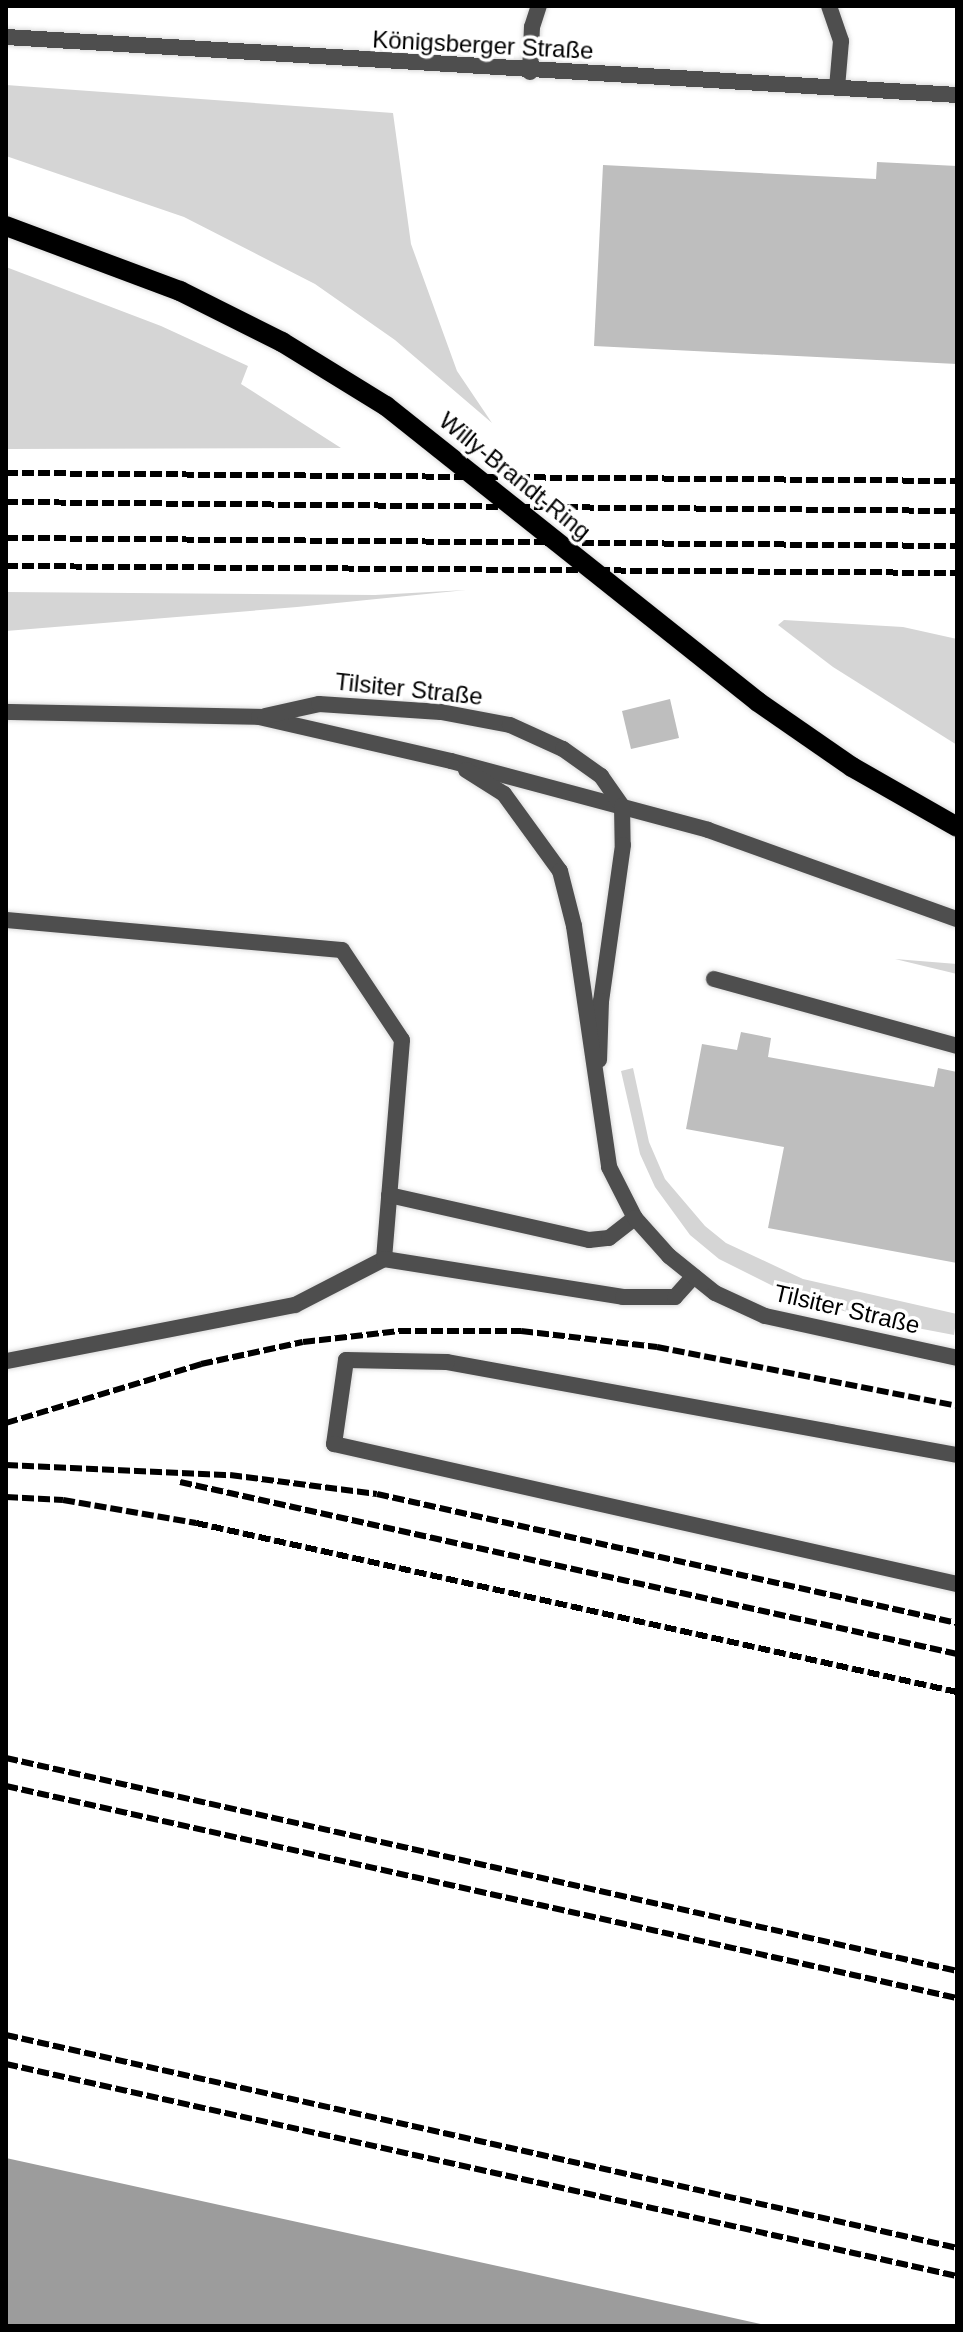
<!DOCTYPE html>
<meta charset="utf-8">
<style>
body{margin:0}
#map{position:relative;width:963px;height:2332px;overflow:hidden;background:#fff;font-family:Helvetica,sans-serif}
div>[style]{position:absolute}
.green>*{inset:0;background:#d5d5d5}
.water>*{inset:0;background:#9c9c9c}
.building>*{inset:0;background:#bebebe}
.roads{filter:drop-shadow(0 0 2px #dbdbdb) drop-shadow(0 0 2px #dbdbdb)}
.service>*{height:16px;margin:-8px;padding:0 8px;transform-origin:8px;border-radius:8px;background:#4e4e4e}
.minor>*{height:16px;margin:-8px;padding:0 8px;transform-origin:8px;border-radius:8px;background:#4e4e4e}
.primary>*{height:20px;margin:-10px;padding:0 10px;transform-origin:10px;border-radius:10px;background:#000}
.rail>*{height:6px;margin-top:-3px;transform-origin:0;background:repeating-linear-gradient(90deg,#000 0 12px,transparent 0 16px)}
span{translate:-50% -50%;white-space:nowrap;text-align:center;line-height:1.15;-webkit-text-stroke:7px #fff;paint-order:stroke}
.street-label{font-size:24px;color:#000}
.frame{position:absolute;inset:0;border:8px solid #000;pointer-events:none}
</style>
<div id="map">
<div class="green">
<i style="clip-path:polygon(6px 85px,393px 113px,411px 244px,457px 371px,492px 423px,395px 340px,315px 284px,184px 217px,6px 156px)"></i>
<i style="clip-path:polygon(6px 267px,161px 326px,248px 366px,241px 384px,341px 448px,6px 449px)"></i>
<i style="clip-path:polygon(466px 590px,297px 607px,6px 631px,6px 592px,375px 595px)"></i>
<i style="clip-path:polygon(784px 620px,903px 627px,957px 639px,957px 745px,833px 667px,778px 625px)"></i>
<i style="clip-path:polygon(895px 959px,957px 964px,957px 974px)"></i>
<i style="clip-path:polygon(633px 1068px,649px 1142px,665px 1179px,705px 1226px,726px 1243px,803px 1279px,957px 1314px,954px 1335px,875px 1320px,795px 1297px,719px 1259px,690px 1235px,655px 1187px,640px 1154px,621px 1071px)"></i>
</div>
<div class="water">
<i style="clip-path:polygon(6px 2158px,702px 2311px,770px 2326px,6px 2326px)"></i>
</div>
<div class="building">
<i style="clip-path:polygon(877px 162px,957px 166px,957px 364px,594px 346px,603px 165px,876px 179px)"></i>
<i style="clip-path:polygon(670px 699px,679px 738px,631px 749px,622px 711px)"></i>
<i style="clip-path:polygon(741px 1032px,771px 1038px,768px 1057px,934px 1087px,938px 1068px,957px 1072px,957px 1263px,768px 1228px,784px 1147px,686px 1129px,702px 1044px,737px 1050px)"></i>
</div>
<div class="roads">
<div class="service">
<i style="left:829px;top:6px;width:37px;rotate:71deg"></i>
<i style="left:841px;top:41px;width:47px;rotate:94.9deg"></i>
<i style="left:530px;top:72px;width:45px;rotate:-87.5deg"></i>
<i style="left:532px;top:27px;width:22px;rotate:-72deg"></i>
<i style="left:6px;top:920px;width:337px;rotate:5.1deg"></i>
<i style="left:342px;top:950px;width:108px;rotate:56.3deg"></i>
<i style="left:402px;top:1040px;width:220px;rotate:94.7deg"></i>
<i style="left:384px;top:1259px;width:100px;rotate:152.7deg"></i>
<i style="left:295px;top:1305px;width:294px;rotate:169deg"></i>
<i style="left:714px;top:979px;width:252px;rotate:15.4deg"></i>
<i style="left:389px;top:1195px;width:205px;rotate:12.7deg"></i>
<i style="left:589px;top:1240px;width:20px;rotate:-6deg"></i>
<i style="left:609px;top:1238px;width:33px;rotate:-38deg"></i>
<i style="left:384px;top:1259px;width:242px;rotate:9deg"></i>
<i style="left:623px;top:1297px;width:52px"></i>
<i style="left:675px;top:1297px;width:28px;rotate:-48deg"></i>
<i style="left:957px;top:1455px;width:518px;rotate:-169.67deg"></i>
<i style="left:447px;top:1362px;width:101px;rotate:-178.9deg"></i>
<i style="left:346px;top:1360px;width:85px;rotate:98.1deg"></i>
<i style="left:334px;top:1444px;width:639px;rotate:12.67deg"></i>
</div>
<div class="minor">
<i style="left:6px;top:37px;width:953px;rotate:3.49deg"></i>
<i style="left:6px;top:712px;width:253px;rotate:1.1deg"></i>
<i style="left:259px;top:717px;width:197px;rotate:12.9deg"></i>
<i style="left:451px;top:761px;width:266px;rotate:15deg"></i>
<i style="left:708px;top:830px;width:264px;rotate:19.7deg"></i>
<i style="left:265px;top:716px;width:55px;rotate:-12.5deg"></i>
<i style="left:319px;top:704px;width:122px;rotate:3.8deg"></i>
<i style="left:441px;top:712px;width:70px;rotate:10.7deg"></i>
<i style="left:510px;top:725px;width:58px;rotate:24.4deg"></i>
<i style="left:563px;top:749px;width:47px;rotate:35.4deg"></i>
<i style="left:601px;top:776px;width:37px;rotate:55deg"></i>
<i style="left:622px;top:806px;width:39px;rotate:89deg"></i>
<i style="left:623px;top:845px;width:158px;rotate:98deg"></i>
<i style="left:601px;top:1001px;width:59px;rotate:91.9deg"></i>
<i style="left:466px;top:770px;width:45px;rotate:32.3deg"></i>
<i style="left:504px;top:794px;width:95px;rotate:54deg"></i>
<i style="left:560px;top:871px;width:57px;rotate:75.7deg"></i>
<i style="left:574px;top:926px;width:244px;rotate:81.7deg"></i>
<i style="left:609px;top:1167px;width:57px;rotate:63deg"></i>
<i style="left:635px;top:1218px;width:51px;rotate:48.2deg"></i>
<i style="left:669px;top:1256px;width:59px;rotate:38.8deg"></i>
<i style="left:715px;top:1293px;width:55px;rotate:24.7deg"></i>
<i style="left:765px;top:1316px;width:197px;rotate:12.3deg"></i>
</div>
<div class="primary">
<i style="left:6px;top:226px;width:186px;rotate:20.5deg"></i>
<i style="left:180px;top:291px;width:114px;rotate:26.6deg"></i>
<i style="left:282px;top:342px;width:122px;rotate:31.6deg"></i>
<i style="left:386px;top:406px;width:475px;rotate:38.5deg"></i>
<i style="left:758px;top:702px;width:114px;rotate:34.7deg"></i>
<i style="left:852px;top:767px;width:121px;rotate:29.7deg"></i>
</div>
</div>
<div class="rail">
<i style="left:6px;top:473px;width:951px;rotate:0.48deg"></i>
<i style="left:6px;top:502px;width:951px;rotate:0.54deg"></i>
<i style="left:6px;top:538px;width:951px;rotate:0.48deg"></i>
<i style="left:6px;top:566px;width:951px;rotate:0.42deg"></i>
<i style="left:6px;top:1423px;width:204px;rotate:-16.8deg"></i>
<i style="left:201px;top:1364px;width:104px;rotate:-12.2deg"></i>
<i style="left:303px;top:1342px;width:97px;rotate:-6.5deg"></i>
<i style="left:399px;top:1331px;width:122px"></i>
<i style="left:521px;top:1331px;width:137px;rotate:6.7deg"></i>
<i style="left:657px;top:1347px;width:306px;rotate:11.1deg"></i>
<i style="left:6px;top:1465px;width:224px;rotate:2.6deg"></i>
<i style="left:230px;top:1475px;width:148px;rotate:7.4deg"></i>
<i style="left:377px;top:1494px;width:594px;rotate:12.54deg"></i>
<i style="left:180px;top:1482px;width:796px;rotate:12.48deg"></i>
<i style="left:6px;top:1497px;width:57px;rotate:3deg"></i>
<i style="left:63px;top:1500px;width:135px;rotate:9.8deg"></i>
<i style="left:196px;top:1523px;width:780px;rotate:12.52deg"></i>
<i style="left:6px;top:1758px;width:975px;rotate:12.62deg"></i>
<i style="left:6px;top:1786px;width:974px;rotate:12.57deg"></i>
<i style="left:6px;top:2035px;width:975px;rotate:12.62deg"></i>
<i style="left:6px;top:2064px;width:974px;rotate:12.57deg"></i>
</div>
<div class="street-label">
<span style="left:483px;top:45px;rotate:3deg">Königsberger Straße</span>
<span style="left:515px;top:476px;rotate:39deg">Willy-Brandt-Ring</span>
<span style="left:409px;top:689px;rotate:6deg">Tilsiter Straße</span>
<span style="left:847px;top:1309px;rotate:13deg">Tilsiter Straße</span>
</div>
<div class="frame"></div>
</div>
